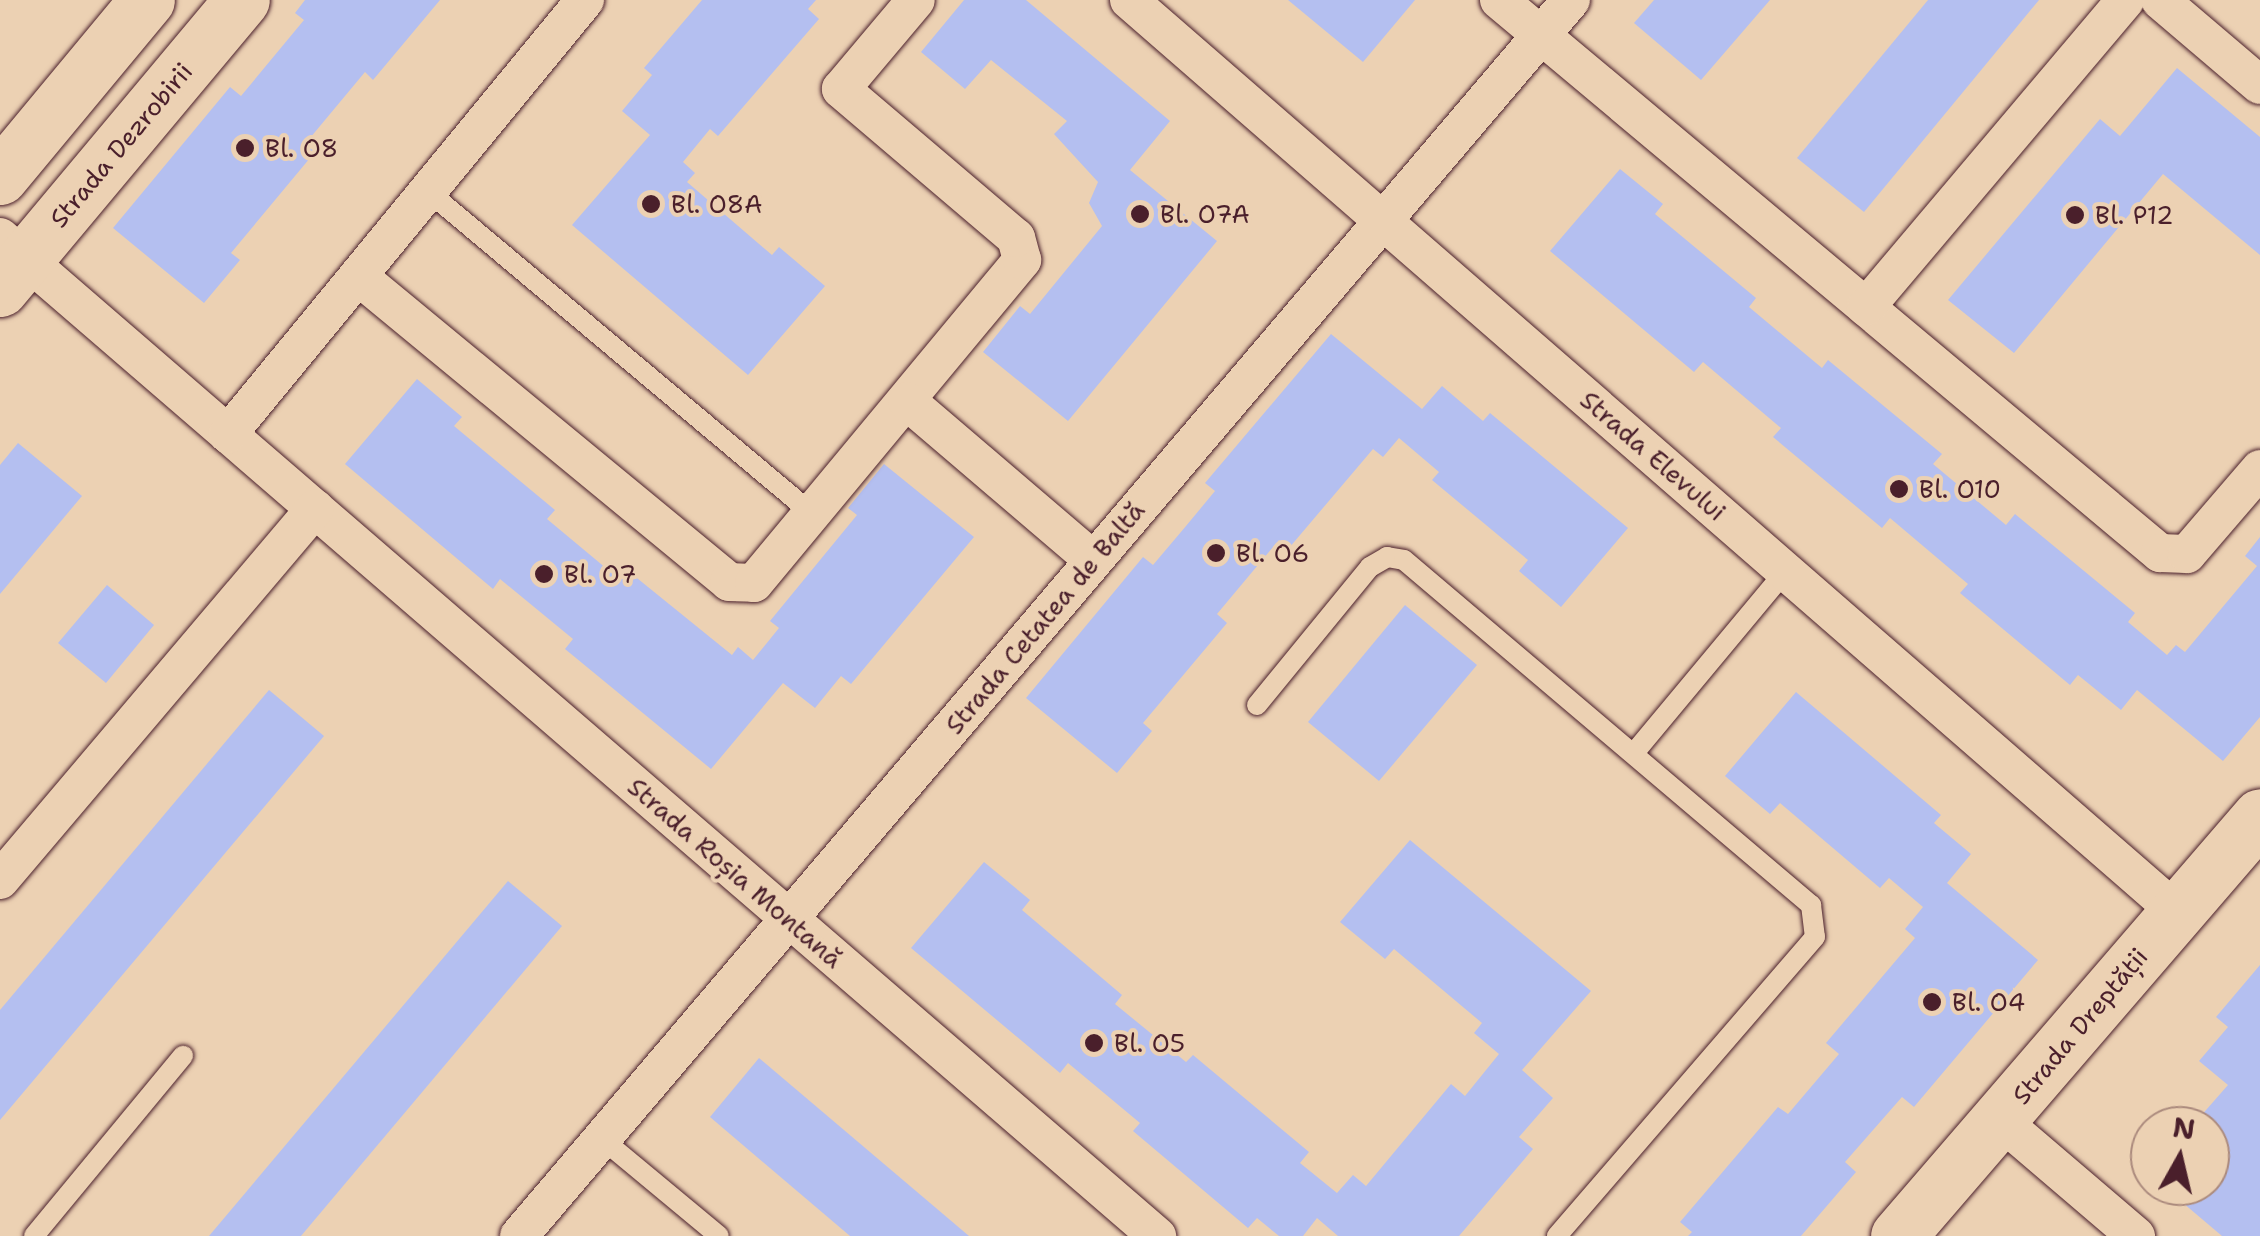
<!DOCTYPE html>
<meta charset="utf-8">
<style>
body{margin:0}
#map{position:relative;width:2260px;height:1236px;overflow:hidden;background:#ecd1b3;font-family:"Shantell Sans",sans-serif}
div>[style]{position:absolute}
.building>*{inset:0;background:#b4bff0}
.roads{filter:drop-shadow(0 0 2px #4a1f2b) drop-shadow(0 0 2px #4a1f2b)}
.lane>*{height:20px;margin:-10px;padding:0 10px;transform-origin:10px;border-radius:10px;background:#ecd1b3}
.street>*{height:38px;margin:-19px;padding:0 19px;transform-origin:19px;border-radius:19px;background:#ecd1b3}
.secondary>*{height:55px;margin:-27.5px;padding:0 27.5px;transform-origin:27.5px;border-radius:27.5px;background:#ecd1b3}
.dots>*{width:28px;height:28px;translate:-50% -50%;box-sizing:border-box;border:5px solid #ecd1b3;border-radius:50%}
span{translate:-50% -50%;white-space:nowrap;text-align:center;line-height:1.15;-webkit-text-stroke:8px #ecd1b3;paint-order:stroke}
.street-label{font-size:25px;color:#4a1f2b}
.poi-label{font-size:25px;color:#4a1f2b}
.left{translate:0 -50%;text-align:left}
.north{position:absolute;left:2130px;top:1106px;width:100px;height:100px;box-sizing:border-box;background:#ecd1b3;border:2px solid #ab8a7d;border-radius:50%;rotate:8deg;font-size:28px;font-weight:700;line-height:40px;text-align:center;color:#4a1f2b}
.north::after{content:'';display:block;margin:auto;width:35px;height:45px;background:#4a1f2b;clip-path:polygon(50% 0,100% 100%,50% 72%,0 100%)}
</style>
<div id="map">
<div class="building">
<i style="clip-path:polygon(305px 0,440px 0,373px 80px,365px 72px,305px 144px,315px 152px,231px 253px,240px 260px,204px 303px,113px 228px,230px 87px,241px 96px,304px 20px,295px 13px)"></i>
<i style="clip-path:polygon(702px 0,816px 0,808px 9px,819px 19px,718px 136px,710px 129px,683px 162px,695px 173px,687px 182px,772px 255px,779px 247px,825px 286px,748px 375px,572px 225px,650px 135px,622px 111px,652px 75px,644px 68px)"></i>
<i style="clip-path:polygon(964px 0,1026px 0,1170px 121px,1130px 170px,1217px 241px,1068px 421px,983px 352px,1020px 306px,1030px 314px,1102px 226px,1089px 203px,1098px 182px,1054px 134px,1067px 121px,991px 60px,965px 89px,921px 52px)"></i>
<i style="clip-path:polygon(1288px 0,1415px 0,1363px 62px)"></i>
<i style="clip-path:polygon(1654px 0,1770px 0,1701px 80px,1634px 23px)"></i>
<i style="clip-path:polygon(1928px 0,2039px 0,1864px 212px,1797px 158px)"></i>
<i style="clip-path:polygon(2177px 68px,2260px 137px,2260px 255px,2163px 174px,2014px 353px,1948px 300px,2100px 119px,2120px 136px)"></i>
<i style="clip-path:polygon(1620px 169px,1663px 204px,1655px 214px,1756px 298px,1749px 307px,1822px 368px,1828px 360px,1942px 454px,1933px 464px,2006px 525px,2015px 514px,2135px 613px,2128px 622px,2167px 655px,2176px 645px,2185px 652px,2257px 566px,2245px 556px,2260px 537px,2260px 717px,2223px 761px,2137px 690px,2121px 710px,2078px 675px,2070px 685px,1960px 593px,1968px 584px,1890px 518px,1882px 528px,1773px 437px,1781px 428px,1703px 362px,1694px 372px,1550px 251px)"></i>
<i style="clip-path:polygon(1331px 334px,1422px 409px,1442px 386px,1483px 421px,1490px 413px,1628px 528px,1561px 607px,1519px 571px,1528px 560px,1432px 480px,1439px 472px,1399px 438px,1383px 457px,1373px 449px,1289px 548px,1279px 540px,1217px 614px,1227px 623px,1143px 723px,1152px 731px,1117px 773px,1026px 698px,1143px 557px,1153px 565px,1186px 526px,1215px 491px,1205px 483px)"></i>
<i style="clip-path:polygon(417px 379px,462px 417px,454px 426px,555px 510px,547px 519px,619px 579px,627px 570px,732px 655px,738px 647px,753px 660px,779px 628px,770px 621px,857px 515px,848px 508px,884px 464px,974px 537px,851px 684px,841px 676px,815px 708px,783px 683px,711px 769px,565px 649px,573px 639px,500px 579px,493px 589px,345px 464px)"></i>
<i style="clip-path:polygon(18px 443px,82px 496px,0 594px,0 465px)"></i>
<i style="clip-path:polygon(107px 585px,154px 625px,106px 683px,58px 643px)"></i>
<i style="clip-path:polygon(1405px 605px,1477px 665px,1379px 781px,1308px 722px)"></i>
<i style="clip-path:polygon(269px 690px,324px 736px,0 1120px,0 1010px)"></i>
<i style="clip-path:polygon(1796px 692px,1941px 815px,1934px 823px,1971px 854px,1947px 883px,2038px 960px,1914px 1107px,1902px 1097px,1845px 1162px,1856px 1172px,1801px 1236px,1688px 1236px,1692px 1232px,1680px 1222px,1778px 1107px,1788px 1114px,1839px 1054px,1826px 1043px,1915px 938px,1905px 929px,1923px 907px,1889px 878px,1880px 888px,1780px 803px,1770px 814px,1725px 776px)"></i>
<i style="clip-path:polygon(1410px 840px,1591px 991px,1522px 1070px,1553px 1098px,1519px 1137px,1533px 1149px,1459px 1236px,1338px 1236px,1317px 1218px,1303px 1236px,1279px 1236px,1257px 1218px,1248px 1228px,1133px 1131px,1140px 1123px,1068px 1063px,1060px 1073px,911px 948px,984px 862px,1030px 900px,1022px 910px,1122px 995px,1115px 1004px,1186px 1062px,1193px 1055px,1309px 1152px,1300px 1163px,1337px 1193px,1353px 1175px,1366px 1186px,1451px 1084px,1465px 1096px,1499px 1054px,1474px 1033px,1482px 1023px,1394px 949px,1385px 959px,1340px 922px)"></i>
<i style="clip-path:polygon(508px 881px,562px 926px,301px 1236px,209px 1236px)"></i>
<i style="clip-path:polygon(2260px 965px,2260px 1236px,2222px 1236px,2163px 1186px,2210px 1186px,2210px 1126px,2192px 1126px,2228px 1085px,2199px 1061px,2228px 1027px,2216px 1017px)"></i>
<i style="clip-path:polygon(759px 1058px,969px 1236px,850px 1236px,710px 1117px)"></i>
</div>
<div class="roads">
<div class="lane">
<i style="left:430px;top:193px;width:500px;rotate:40deg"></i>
<i style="left:1257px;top:705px;width:178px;rotate:-50.7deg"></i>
<i style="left:1370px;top:567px;width:20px;rotate:-30deg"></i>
<i style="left:1387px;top:557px;width:17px;rotate:10deg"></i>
<i style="left:1404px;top:560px;width:534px;rotate:40.29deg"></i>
<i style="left:1811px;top:905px;width:32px;rotate:83deg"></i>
<i style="left:1815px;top:937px;width:395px;rotate:130.8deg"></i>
<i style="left:1634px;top:753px;width:236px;rotate:-50.2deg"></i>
<i style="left:601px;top:1138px;width:153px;rotate:39.7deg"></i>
<i style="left:34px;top:1236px;width:234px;rotate:-50.4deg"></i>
</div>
<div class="street">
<i style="left:1129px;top:0;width:1389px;rotate:41.03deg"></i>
<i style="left:1499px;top:0;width:862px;rotate:39.92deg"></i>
<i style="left:2160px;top:553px;width:27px;rotate:2deg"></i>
<i style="left:2187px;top:554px;width:112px;rotate:-49.3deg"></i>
<i style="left:2160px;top:0;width:131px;rotate:40.4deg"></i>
<i style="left:0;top:237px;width:1529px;rotate:40.81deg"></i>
<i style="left:358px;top:276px;width:481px;rotate:39.5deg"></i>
<i style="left:729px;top:582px;width:25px;rotate:2deg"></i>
<i style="left:754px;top:583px;width:420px;rotate:-50.3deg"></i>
<i style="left:1022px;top:260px;width:23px;rotate:-105deg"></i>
<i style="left:1016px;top:238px;width:230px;rotate:-139.6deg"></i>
<i style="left:841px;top:89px;width:116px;rotate:-49.9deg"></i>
<i style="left:1866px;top:307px;width:402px;rotate:-49.8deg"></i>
<i style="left:907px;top:401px;width:245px;rotate:40.5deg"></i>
<i style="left:228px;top:434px;width:562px;rotate:-50.56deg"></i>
<i style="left:0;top:880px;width:487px;rotate:-49.7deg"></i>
<i style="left:2000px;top:1120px;width:179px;rotate:40.5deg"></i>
<i style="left:519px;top:1236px;width:1623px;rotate:-49.6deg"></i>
</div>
<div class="secondary">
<i style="left:0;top:177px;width:230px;rotate:-50.3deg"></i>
<i style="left:0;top:289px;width:377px;rotate:-50.1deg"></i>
<i style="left:1898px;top:1236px;width:554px;rotate:-49.24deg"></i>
</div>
</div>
<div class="dots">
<i style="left:245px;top:148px;background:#4a1f2b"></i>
<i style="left:651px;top:204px;background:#4a1f2b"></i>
<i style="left:1140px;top:214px;background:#4a1f2b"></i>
<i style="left:2075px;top:215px;background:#4a1f2b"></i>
<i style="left:1899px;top:489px;background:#4a1f2b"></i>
<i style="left:1216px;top:553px;background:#4a1f2b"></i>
<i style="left:544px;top:574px;background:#4a1f2b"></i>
<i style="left:1932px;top:1002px;background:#4a1f2b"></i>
<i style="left:1094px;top:1043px;background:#4a1f2b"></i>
</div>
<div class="street-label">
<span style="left:121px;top:145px;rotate:-50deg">Strada Dezrobirii</span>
<span style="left:1653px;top:456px;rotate:41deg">Strada Elevului</span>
<span style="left:1045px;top:618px;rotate:-50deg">Strada Cetatea de Baltă</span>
<span style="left:735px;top:873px;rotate:41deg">Strada Roșia Montană</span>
<span style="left:2080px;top:1026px;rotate:-50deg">Strada Dreptății</span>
</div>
<div class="poi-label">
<span class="left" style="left:265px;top:148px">Bl. O8</span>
<span class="left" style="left:671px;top:204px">Bl. O8A</span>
<span class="left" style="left:1160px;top:214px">Bl. O7A</span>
<span class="left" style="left:2095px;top:215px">Bl. P12</span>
<span class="left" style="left:1919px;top:489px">Bl. O10</span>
<span class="left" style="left:1236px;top:553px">Bl. O6</span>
<span class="left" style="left:564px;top:574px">Bl. O7</span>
<span class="left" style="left:1952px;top:1002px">Bl. O4</span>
<span class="left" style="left:1114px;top:1043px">Bl. O5</span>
</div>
<div class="north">N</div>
</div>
